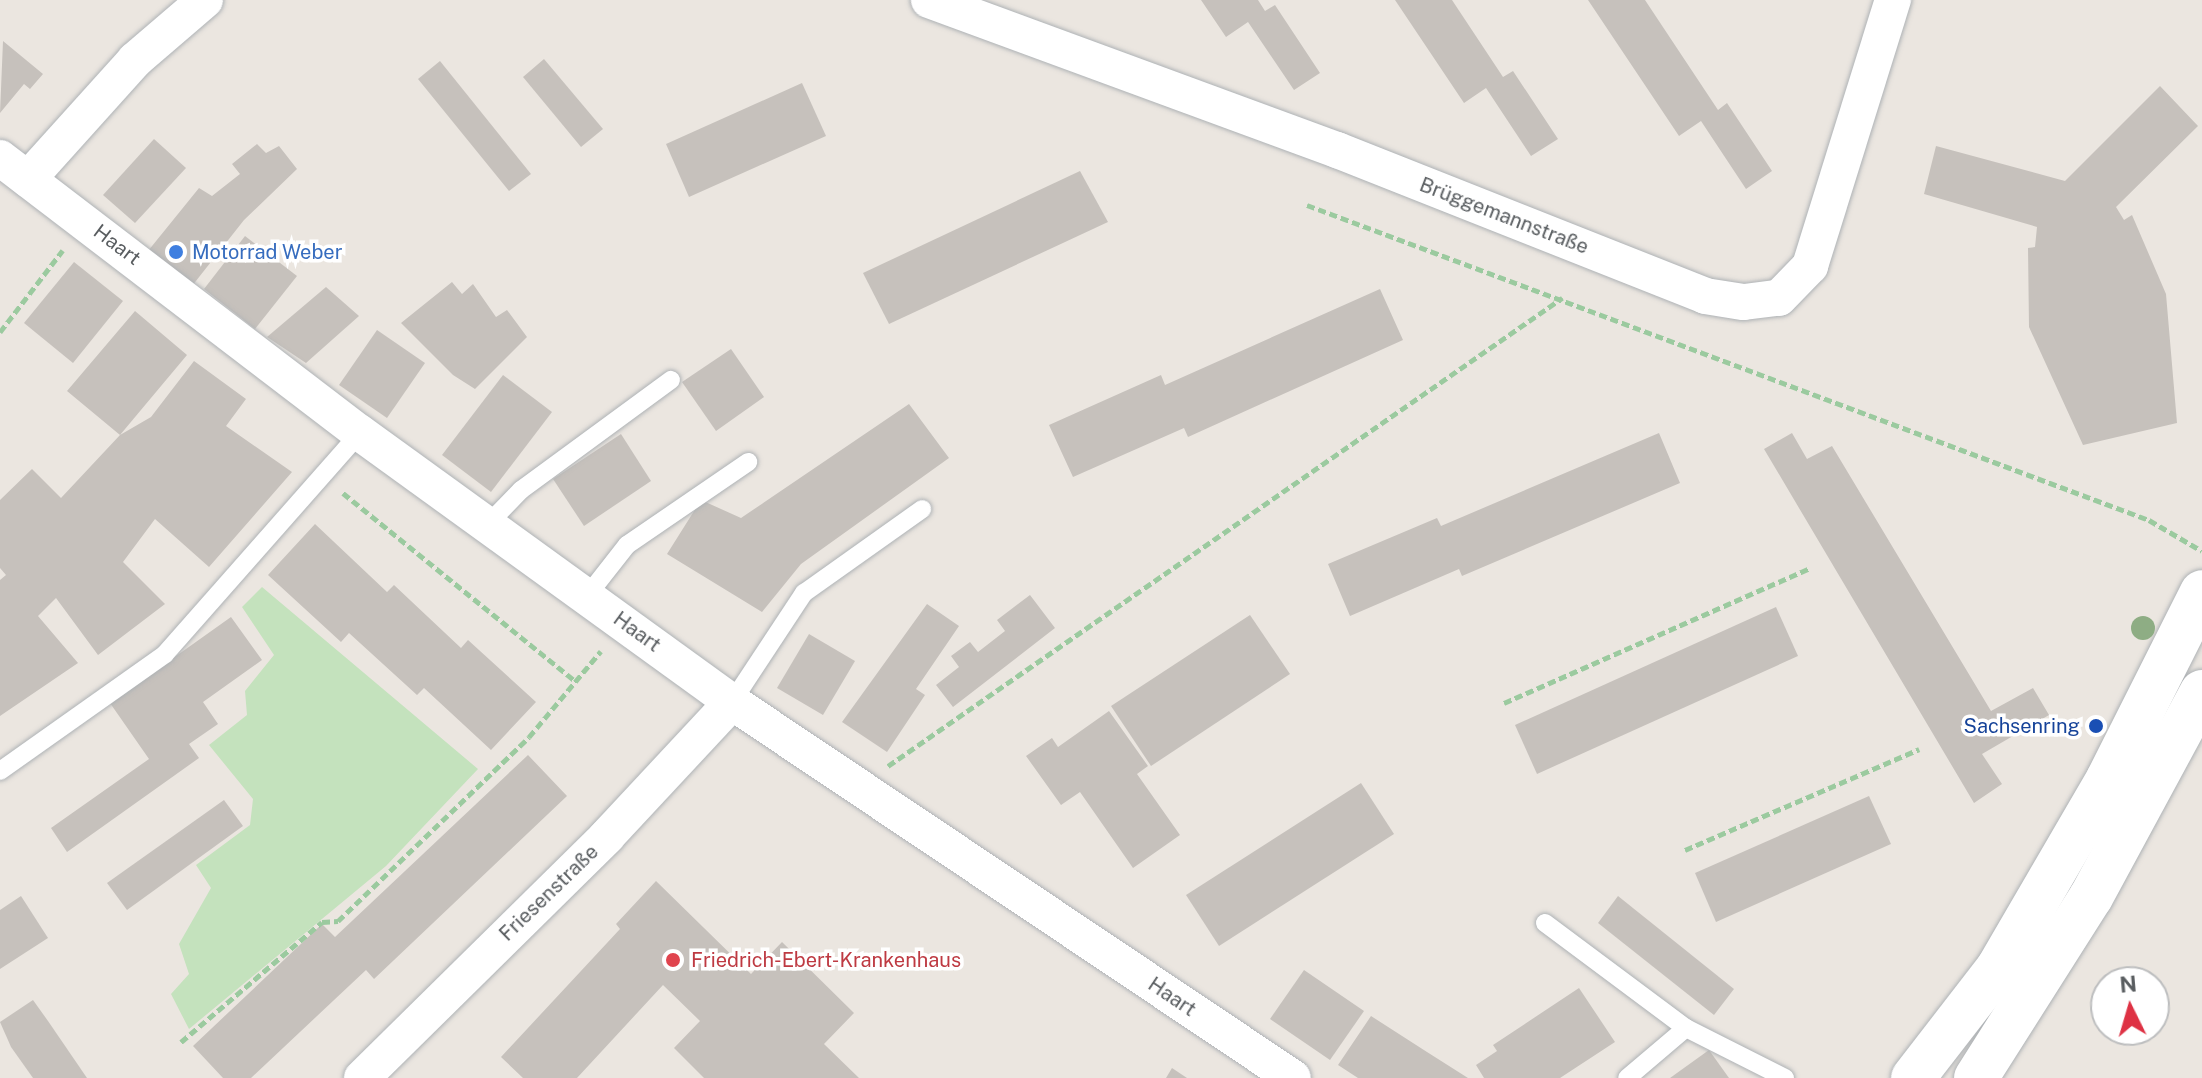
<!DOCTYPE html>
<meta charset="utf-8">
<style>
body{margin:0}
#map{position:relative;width:2202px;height:1078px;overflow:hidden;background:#ebe6e0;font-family:"Public Sans",sans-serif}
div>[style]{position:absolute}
.green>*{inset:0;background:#c4e2bd}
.building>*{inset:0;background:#c6c1bc}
.path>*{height:5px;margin-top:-2.5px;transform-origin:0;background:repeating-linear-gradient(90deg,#9bca9f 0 8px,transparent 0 12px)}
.roads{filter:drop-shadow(0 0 2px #aeb2b5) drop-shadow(0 0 2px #aeb2b5)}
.lane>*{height:18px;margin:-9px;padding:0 9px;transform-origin:9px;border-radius:9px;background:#fff}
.street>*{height:36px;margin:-18px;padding:0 18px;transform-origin:18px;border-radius:18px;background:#fff}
.secondary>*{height:44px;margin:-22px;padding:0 22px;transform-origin:22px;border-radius:22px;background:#fff}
.trees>*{width:24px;height:24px;margin:-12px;border-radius:50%;background:#8ead84}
.dots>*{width:22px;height:22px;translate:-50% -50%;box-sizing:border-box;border:4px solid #fff;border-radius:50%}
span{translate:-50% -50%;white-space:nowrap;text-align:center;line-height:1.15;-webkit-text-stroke:7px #fff;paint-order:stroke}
.street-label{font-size:20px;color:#595d60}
.shop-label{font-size:20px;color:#366cbe}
.left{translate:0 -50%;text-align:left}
.transit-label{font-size:20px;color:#164399}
.right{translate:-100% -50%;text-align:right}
.health-label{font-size:20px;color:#be3a42}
.north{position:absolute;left:2090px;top:966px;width:80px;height:80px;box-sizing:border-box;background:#fff;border:2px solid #bdbebf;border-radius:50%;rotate:355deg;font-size:22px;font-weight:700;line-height:32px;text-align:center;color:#595d60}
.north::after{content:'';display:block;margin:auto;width:28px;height:36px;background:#de3244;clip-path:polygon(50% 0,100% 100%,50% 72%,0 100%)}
</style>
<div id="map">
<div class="green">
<i style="clip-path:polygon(262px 587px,478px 769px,386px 866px,189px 1029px,171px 994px,189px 974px,179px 944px,211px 888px,196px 865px,250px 825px,253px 799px,209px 745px,247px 715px,245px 691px,274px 655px,242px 607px)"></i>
</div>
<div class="building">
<i style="clip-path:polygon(1201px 0,1258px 0,1265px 11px,1275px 5px,1320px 73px,1294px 90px,1248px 22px,1226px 37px)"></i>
<i style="clip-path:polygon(1395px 0,1452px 0,1503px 77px,1513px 71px,1558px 139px,1531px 156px,1486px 88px,1464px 103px)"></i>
<i style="clip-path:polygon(1588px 0,1645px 0,1718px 110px,1727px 103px,1772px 171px,1746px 189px,1701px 121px,1679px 136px)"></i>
<i style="clip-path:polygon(3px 41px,43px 74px,30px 89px,24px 84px,0 113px)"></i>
<i style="clip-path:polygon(544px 59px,603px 129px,581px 147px,523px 77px)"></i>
<i style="clip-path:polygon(440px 61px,531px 174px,509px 191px,418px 79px)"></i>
<i style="clip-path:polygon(802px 83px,826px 136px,689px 197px,666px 144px)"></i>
<i style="clip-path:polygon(2160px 86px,2198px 126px,2116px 207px,2124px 220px,2132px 215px,2166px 294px,2177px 423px,2083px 445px,2029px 327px,2028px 248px,2035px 247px,2037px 227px,1924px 194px,1936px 146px,2065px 181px)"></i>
<i style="clip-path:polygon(154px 139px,186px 168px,135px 223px,103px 195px)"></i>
<i style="clip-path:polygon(257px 144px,266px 153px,279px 146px,297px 169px,244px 220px,192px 286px,148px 251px,199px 188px,212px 196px,240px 174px,232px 164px)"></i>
<i style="clip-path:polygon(1080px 171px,1108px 222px,889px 324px,863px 273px)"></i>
<i style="clip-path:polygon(245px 236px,297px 276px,255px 329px,204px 289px)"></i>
<i style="clip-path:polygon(74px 262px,123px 301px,73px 363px,24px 323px)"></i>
<i style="clip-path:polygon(452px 282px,462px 294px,473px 284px,496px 317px,507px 310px,527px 337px,475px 389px,453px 375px,401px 323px)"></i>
<i style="clip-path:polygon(326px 287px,359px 316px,306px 363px,267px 337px)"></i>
<i style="clip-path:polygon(1380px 289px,1403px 340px,1188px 437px,1184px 428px,1073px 477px,1049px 425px,1161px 375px,1165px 385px)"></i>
<i style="clip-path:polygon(135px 311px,187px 355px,120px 435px,151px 417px,194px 361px,246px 399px,226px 426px,292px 472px,209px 567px,155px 519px,123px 562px,165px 604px,98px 655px,56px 598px,38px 616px,78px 663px,0 716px,0 580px,6px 575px,0 568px,0 500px,32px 469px,61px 498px,120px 435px,67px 391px)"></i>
<i style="clip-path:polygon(377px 330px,425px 363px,387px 418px,339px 385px)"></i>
<i style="clip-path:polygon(731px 349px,764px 397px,716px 431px,682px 382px)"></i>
<i style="clip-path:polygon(503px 375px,552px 412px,491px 492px,442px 455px)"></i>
<i style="clip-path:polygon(909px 404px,949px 458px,801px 564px,762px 612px,667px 554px,701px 500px,741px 518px)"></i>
<i style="clip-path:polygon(1659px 433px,1680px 483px,1462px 576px,1459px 569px,1350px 616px,1328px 564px,1437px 518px,1441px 526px)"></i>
<i style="clip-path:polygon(1792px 433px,1807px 459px,1832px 446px,1991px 711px,2033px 688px,2049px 715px,1982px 754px,2002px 784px,1974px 803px,1764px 449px)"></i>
<i style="clip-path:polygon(621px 434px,651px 481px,584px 526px,553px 479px)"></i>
<i style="clip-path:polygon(315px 524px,387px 592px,394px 585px,461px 648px,468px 640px,536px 702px,491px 750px,424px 688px,417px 695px,349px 633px,341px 642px,268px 575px)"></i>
<i style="clip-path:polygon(1030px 595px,1055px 628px,953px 707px,936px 685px,959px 667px,951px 656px,970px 642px,978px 652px,1005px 631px,997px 620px)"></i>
<i style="clip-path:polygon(927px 604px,959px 626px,916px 689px,925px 695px,887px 752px,842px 722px)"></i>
<i style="clip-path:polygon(1776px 607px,1798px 656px,1537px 774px,1515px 725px)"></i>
<i style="clip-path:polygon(1250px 615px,1290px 674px,1151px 766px,1111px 706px)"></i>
<i style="clip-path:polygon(231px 617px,262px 660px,203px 702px,218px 724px,189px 744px,199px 758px,67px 852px,51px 828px,149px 759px,110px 703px)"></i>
<i style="clip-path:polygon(809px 634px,855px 661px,823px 715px,777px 688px)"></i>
<i style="clip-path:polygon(1109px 711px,1148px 766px,1137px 774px,1180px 835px,1133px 868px,1080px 792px,1061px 805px,1026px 756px,1052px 738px,1058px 747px)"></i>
<i style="clip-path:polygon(528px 755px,567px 796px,374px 979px,366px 970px,251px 1078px,223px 1078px,193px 1046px,322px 924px,335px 937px)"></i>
<i style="clip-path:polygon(1361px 783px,1394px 834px,1219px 946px,1186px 895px)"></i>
<i style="clip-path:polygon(1869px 796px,1891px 844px,1716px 922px,1695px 873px)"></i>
<i style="clip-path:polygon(224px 800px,243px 826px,127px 910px,107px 883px)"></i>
<i style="clip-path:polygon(656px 881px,751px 974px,782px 942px,854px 1013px,824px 1044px,859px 1078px,704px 1078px,674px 1048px,700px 1021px,663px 985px,577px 1078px,523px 1078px,501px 1057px,620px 929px,616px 924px)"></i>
<i style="clip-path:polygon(21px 896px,48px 938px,0 969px,0 910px)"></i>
<i style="clip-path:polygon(1618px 896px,1734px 989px,1714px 1015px,1598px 923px)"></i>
<i style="clip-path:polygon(1304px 970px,1364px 1011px,1330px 1060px,1270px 1019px)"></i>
<i style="clip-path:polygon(1579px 988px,1615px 1042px,1560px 1078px,1484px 1078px,1476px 1065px,1497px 1051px,1493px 1045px)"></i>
<i style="clip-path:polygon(33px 1000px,48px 1021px,87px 1078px,33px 1078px,11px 1047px,0 1022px)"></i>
<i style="clip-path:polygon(1371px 1016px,1427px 1052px,1468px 1078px,1358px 1078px,1338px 1065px)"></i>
<i style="clip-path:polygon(1709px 1050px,1729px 1078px,1670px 1078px)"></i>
<i style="clip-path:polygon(1172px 1068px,1187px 1078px,1166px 1078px)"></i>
</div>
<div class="path">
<i style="left:1307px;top:205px;width:899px;rotate:20.51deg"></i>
<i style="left:2149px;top:520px;width:61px;rotate:30.3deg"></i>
<i style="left:0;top:332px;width:103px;rotate:-52.5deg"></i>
<i style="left:343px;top:493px;width:299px;rotate:39deg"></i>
<i style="left:1504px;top:703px;width:334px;rotate:-23.8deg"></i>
<i style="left:888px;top:766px;width:821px;rotate:-34.77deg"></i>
<i style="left:1685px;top:850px;width:255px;rotate:-23.3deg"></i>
<i style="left:181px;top:1042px;width:185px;rotate:-40.4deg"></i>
<i style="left:322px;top:922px;width:16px;rotate:-4deg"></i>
<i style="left:338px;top:921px;width:265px;rotate:-43.9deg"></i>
<i style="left:529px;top:737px;width:112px;rotate:-50.1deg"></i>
</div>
<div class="roads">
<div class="lane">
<i style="left:489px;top:523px;width:46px;rotate:-45.9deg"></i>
<i style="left:521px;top:490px;width:186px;rotate:-36.3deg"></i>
<i style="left:587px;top:596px;width:65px;rotate:-51.9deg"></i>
<i style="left:627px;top:545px;width:147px;rotate:-34.4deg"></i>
<i style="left:732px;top:702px;width:131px;rotate:-56.6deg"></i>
<i style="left:804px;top:593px;width:145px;rotate:-35.4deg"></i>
<i style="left:0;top:771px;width:202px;rotate:-35.3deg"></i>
<i style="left:165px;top:654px;width:295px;rotate:-48.6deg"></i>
<i style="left:1545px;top:923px;width:176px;rotate:36.7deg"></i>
<i style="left:1686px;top:1028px;width:77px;rotate:139.7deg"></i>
<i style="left:1686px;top:1028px;width:111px;rotate:26.8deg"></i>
</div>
<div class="street">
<i style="left:929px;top:0;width:435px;rotate:20.2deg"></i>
<i style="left:1337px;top:150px;width:396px;rotate:21.6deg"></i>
<i style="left:1705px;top:296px;width:39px;rotate:9deg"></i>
<i style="left:1744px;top:302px;width:35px;rotate:-7deg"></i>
<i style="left:1779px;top:298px;width:45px;rotate:-45.9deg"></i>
<i style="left:1810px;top:266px;width:279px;rotate:-72.7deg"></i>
<i style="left:0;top:158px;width:453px;rotate:37.4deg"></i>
<i style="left:360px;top:433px;width:459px;rotate:35.9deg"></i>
<i style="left:732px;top:702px;width:675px;rotate:33.83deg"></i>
<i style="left:28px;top:179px;width:160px;rotate:-48deg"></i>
<i style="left:135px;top:60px;width:92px;rotate:-40.6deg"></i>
<i style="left:362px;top:1078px;width:344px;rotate:-44.6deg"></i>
<i style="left:607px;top:836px;width:183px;rotate:-47deg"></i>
</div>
<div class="secondary">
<i style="left:1913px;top:1078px;width:139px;rotate:-52.3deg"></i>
<i style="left:1998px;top:968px;width:219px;rotate:-59.8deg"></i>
<i style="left:2108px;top:779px;width:209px;rotate:-63.3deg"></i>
<i style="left:1976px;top:1078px;width:214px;rotate:-57.6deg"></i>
<i style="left:2091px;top:897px;width:233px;rotate:-61.6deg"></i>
</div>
</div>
<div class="trees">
<i style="left:2143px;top:628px"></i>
</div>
<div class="dots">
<i style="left:176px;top:252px;background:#3f7fe0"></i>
<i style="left:2096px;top:726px;background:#1a4fb4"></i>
<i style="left:673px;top:960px;background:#e0444e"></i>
</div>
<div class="street-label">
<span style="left:1504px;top:216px;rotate:21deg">Brüggemannstraße</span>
<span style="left:117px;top:245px;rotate:37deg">Haart</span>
<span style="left:637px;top:632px;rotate:36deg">Haart</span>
<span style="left:549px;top:893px;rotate:-44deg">Friesenstraße</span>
<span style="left:1172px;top:997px;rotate:34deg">Haart</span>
</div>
<div class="shop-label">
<span class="left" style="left:192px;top:252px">Motorrad Weber</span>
</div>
<div class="transit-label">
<span class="right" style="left:2080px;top:726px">Sachsenring</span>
</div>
<div class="health-label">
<span class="left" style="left:691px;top:960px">Friedrich-Ebert-Krankenhaus</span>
</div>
<div class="north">N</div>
</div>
